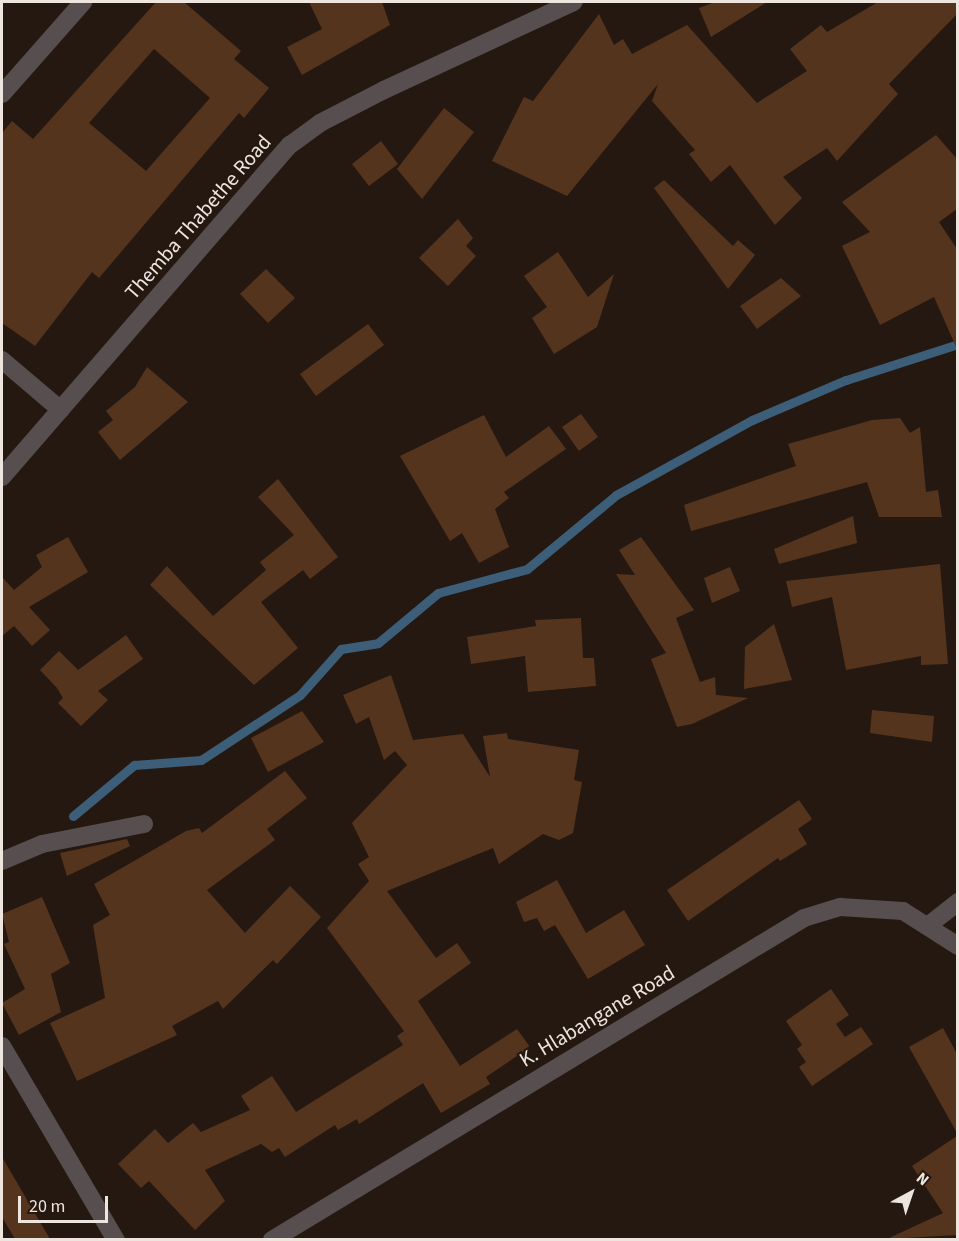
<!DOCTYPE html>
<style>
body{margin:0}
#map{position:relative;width:959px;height:1241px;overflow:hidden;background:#251810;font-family:"Source Sans 3",sans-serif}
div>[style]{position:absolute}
.stream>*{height:9px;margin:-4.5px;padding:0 4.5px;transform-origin:4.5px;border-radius:4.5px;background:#3c5e79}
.building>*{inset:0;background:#55341e}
.minor>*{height:18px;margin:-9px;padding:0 9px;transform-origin:9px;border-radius:9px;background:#574e50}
span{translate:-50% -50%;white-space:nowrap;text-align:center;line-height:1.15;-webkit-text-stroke:4.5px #251810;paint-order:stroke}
.street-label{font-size:21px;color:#efe5df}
.frame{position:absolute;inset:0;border:3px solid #efe5df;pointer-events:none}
.north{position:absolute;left:881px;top:1163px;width:60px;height:60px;-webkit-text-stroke:4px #251810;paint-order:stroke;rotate:40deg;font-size:16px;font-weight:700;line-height:24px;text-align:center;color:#efe5df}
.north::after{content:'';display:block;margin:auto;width:21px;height:27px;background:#efe5df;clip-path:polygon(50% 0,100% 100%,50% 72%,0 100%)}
.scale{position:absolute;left:18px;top:1196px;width:90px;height:27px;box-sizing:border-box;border:3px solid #efe5df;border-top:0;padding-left:8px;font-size:18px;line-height:21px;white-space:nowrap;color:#efe5df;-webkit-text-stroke:4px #251810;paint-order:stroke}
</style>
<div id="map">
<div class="stream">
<i style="left:73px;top:816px;width:80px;rotate:-39.9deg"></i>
<i style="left:134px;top:765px;width:67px;rotate:-4.3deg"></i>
<i style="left:201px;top:760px;width:118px;rotate:-33.3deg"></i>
<i style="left:300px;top:695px;width:62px;rotate:-48.3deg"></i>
<i style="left:341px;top:649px;width:37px;rotate:-9deg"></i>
<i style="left:378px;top:643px;width:78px;rotate:-39.8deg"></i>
<i style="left:438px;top:593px;width:92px;rotate:-15.1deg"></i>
<i style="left:527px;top:569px;width:116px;rotate:-39.7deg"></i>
<i style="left:616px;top:495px;width:155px;rotate:-28.9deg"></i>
<i style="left:752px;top:420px;width:102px;rotate:-23.1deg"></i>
<i style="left:846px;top:380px;width:118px;rotate:-17.8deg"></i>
</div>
<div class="building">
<i style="clip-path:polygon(evenodd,156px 2px,184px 2px,241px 51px,234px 59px,269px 88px,244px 118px,239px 113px,99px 278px,92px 272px,35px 346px,2px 323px,2px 133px,12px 121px,33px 139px,156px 2px,154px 49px,210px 98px,146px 171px,89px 123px,154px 49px)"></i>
<i style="clip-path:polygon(309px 2px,382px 2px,390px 25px,302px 75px,287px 47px,322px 29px)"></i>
<i style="clip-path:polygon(715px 2px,767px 2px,711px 37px,699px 8px)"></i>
<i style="clip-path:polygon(878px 2px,957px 2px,957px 14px,889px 84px,898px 94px,837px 161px,827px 148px,783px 177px,802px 198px,775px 225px,730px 165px,711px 182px,689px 154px,695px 150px,652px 101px,658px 84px,567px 196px,492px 161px,524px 97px,533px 101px,599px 14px,614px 45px,623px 39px,632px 54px,687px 25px,757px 103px,807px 71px,790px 49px,821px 25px,827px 32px)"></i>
<i style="clip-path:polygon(444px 108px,474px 132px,422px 199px,397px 169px)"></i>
<i style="clip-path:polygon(936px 135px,957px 159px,957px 209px,939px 222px,957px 249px,957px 349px,934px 297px,880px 325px,842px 246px,870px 232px,842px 202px)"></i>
<i style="clip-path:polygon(381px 141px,398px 164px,369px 186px,352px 164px)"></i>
<i style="clip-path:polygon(664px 180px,733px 246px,738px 240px,755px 255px,728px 289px,654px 188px)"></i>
<i style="clip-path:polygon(458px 219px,473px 238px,466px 246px,476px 256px,448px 286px,419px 258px)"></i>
<i style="clip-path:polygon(558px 252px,588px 297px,614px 274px,597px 327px,554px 354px,532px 318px,547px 307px,524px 276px)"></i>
<i style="clip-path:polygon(266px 269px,295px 298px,268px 323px,240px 294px)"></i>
<i style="clip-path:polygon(781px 278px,801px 296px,757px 329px,740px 306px)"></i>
<i style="clip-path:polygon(368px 324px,384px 345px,316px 396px,300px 374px)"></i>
<i style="clip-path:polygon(147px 367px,188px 402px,120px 460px,98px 432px,113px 420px,106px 411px,135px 387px)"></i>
<i style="clip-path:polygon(581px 414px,598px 437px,579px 451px,562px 427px)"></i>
<i style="clip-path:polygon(484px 415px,506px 457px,549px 426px,566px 449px,504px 492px,509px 498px,495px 509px,509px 547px,479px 563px,462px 533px,450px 541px,400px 456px)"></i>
<i style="clip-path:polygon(900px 418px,910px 433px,920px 427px,926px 492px,938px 490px,942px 517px,879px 517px,867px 482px,691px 531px,684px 505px,796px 466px,788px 444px,872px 420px)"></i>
<i style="clip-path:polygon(278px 479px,338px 557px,310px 579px,303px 570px,261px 602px,298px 648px,254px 685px,150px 585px,167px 566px,213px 616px,266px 570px,260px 562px,294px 535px,258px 497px)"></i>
<i style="clip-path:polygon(853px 516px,857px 543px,779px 564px,774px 549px)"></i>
<i style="clip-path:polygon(68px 537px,88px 572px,29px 607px,50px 630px,32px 646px,14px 626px,2px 636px,2px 577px,14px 590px,42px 567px,36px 555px)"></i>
<i style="clip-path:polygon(641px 537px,694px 610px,676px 618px,700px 682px,715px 677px,716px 695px,748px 698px,692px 724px,677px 727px,651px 659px,666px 653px,616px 574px,635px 575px,619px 550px)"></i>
<i style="clip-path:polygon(940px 564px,948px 664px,921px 665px,921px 656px,846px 670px,832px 597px,792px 607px,786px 581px)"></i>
<i style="clip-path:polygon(730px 567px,740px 591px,712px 603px,704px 578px)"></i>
<i style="clip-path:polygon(581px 618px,583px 658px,594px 658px,596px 686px,528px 692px,525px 656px,471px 664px,467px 637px,536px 626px,535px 620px)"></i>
<i style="clip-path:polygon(774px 624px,792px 680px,744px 689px,745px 647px)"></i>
<i style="clip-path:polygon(126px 635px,143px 659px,98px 691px,108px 700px,81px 726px,58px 703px,63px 698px,57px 688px,40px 670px,59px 651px,78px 670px)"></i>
<i style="clip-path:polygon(391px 675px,413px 740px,463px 734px,490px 777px,483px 736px,507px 733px,508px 739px,579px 750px,574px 780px,582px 782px,573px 833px,559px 840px,543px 834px,499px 864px,493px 848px,387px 891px,436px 958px,457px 943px,471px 963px,418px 1001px,460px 1066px,517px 1029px,530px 1047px,486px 1077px,490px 1084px,441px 1113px,423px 1083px,359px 1124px,357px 1119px,338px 1130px,335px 1125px,285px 1157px,279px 1148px,272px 1152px,261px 1144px,205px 1170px,225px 1201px,195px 1230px,149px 1181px,141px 1188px,118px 1164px,155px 1129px,168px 1143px,193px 1123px,201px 1132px,250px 1110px,241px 1096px,272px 1076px,296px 1112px,403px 1045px,397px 1036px,404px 1031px,327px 928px,369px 881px,358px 864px,369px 857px,352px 823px,407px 765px,395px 751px,384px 760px,369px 717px,356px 724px,343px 695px)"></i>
<i style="clip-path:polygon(872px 710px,934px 716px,932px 742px,870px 733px)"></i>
<i style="clip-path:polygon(302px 711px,324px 742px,268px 772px,251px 738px)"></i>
<i style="clip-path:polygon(285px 771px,307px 798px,267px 829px,275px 840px,207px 890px,245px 933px,290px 886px,321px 917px,277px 964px,273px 960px,223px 1009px,218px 1001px,172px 1026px,177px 1035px,77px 1081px,50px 1023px,105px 998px,93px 925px,110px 915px,94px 884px,186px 831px,199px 828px,202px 833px)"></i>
<i style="clip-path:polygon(799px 800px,812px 819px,798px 829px,807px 844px,780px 861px,778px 858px,688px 921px,667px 890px)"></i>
<i style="clip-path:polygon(127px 839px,130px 846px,67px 876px,60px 853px)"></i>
<i style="clip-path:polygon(557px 880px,586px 933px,624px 910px,645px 945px,588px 979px,555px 925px,544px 931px,537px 918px,524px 922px,516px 902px)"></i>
<i style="clip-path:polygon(42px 897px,70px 963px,51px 974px,61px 1012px,19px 1035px,2px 1003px,25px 989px,4px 944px,9px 942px,2px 914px)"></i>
<i style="clip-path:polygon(831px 989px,849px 1015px,836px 1024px,845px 1037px,861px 1027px,873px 1044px,812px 1086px,799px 1067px,806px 1062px,797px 1049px,802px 1045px,786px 1021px)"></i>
<i style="clip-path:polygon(943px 1028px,957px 1054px,957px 1133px,909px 1047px)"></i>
<i style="clip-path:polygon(957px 1136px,957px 1235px,887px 1239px,943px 1213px,912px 1166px)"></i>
<i style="clip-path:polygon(2px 1157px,50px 1239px,15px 1239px,2px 1217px)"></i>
</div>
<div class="minor">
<i style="left:2px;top:94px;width:123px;rotate:-48.6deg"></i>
<i style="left:2px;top:360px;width:77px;rotate:40.3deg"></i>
<i style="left:2px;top:477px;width:440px;rotate:-49.1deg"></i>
<i style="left:290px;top:145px;width:37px;rotate:-36deg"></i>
<i style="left:320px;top:123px;width:72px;rotate:-27.3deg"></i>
<i style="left:384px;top:90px;width:209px;rotate:-24.9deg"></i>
<i style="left:2px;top:861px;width:43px;rotate:-23deg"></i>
<i style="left:42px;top:844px;width:104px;rotate:-11.1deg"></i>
<i style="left:930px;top:924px;width:36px;rotate:-38deg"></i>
<i style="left:2px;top:1046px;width:225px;rotate:59.6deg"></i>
<i style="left:272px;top:1240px;width:622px;rotate:-31.18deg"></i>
<i style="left:804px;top:918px;width:38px;rotate:-17deg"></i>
<i style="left:840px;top:907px;width:63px;rotate:3.6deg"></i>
<i style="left:903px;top:911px;width:65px;rotate:32.5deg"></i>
</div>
<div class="street-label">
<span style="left:198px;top:217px;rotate:-49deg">Themba Thabethe Road</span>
<span style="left:597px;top:1016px;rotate:-31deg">K. Hlabangane Road</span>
</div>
<div class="frame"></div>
<div class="north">N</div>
<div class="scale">20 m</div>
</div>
